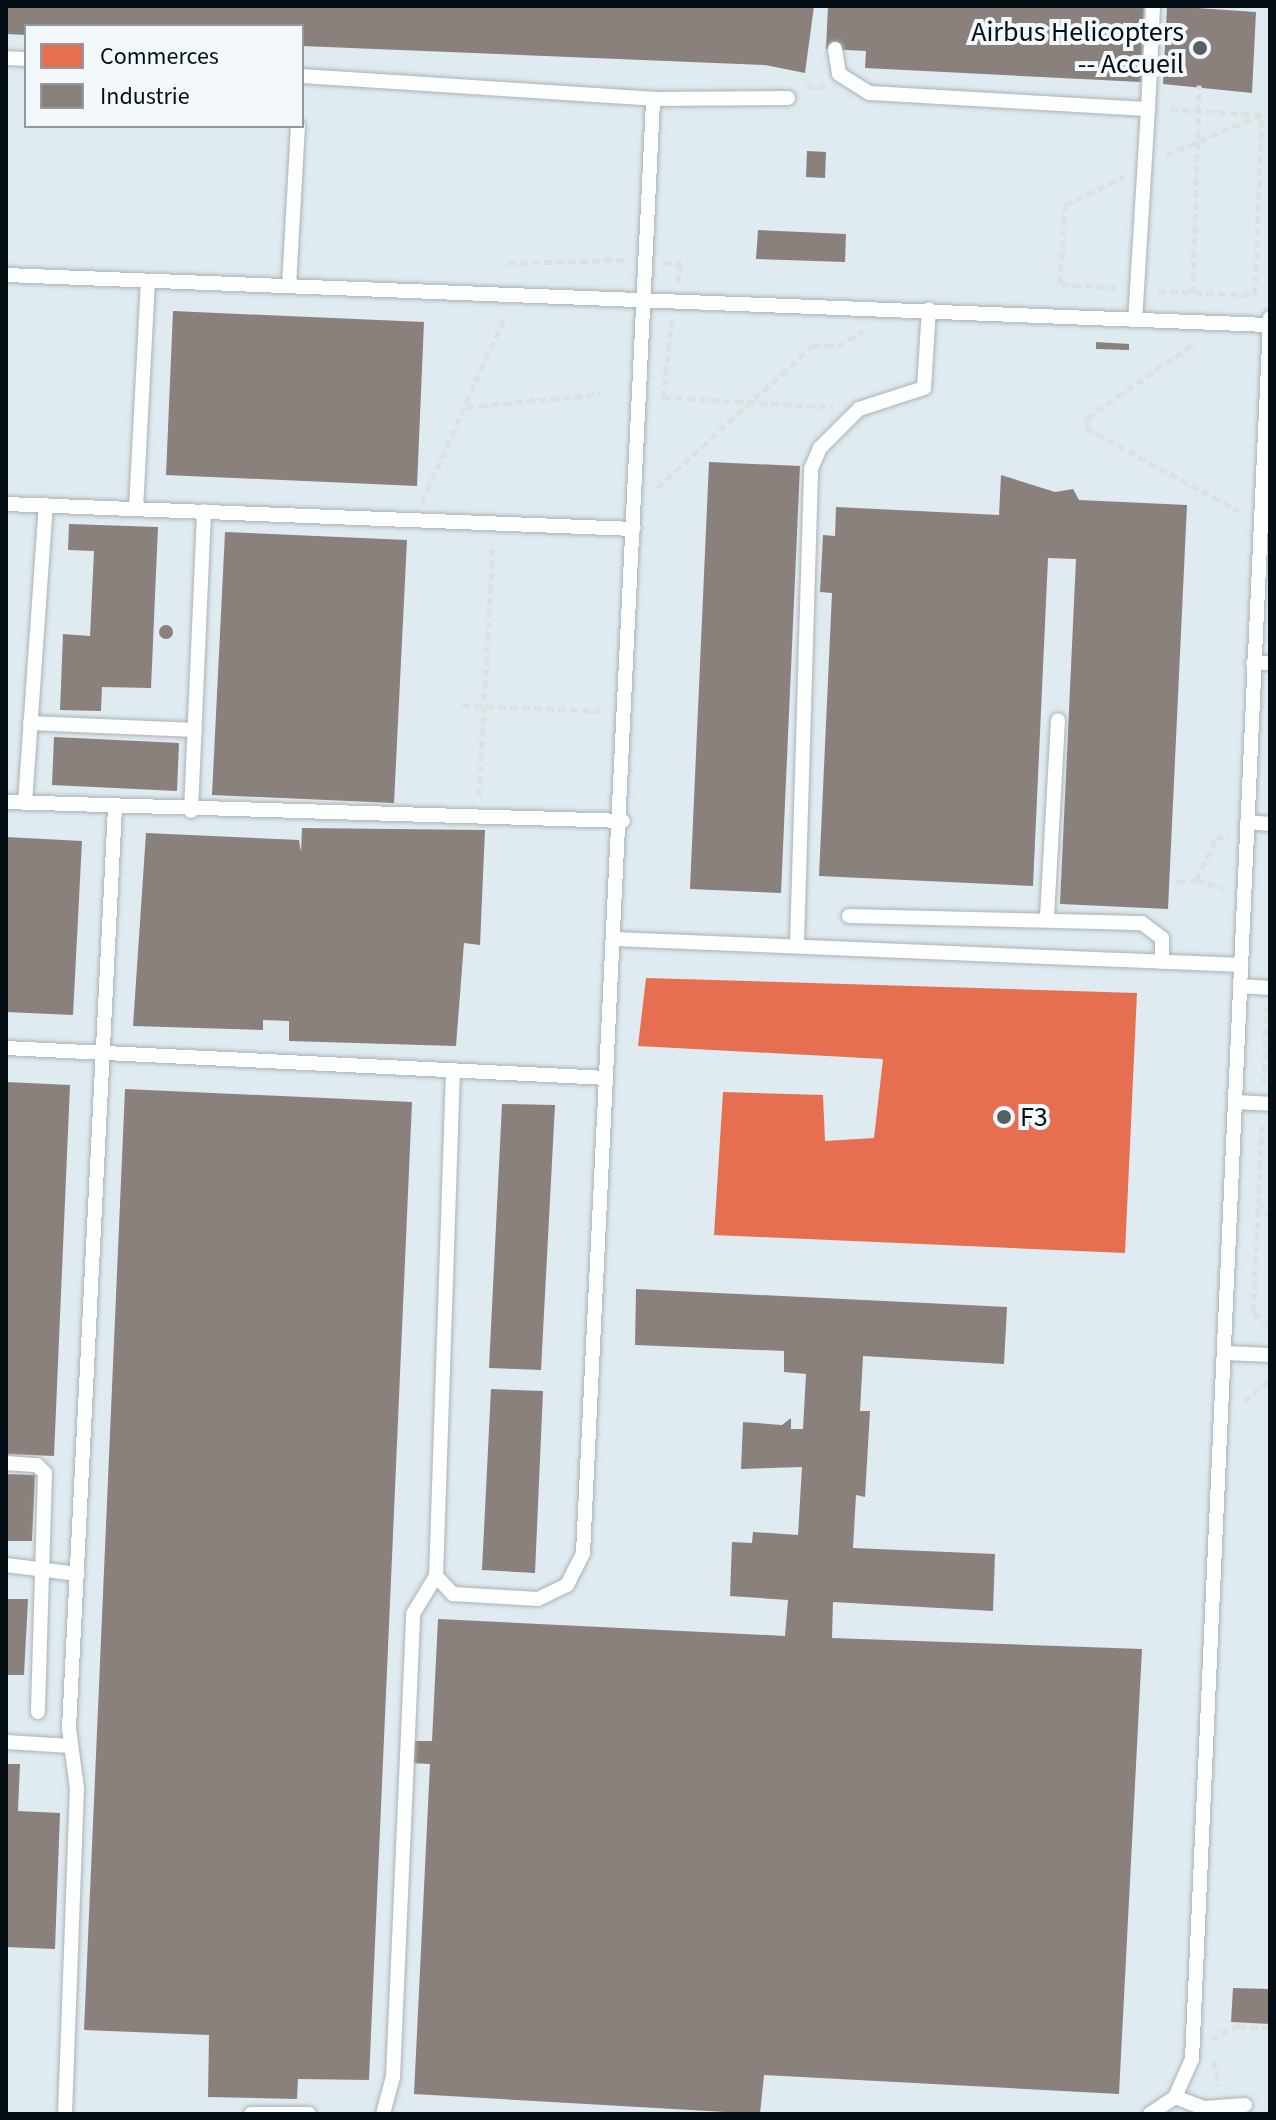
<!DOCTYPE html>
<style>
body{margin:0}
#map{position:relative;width:1276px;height:2120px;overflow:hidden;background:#f4f7fa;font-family:"Source Sans 3",sans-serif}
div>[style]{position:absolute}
.built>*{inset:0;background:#e0ebf1}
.shops>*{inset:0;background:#e76f51}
.industry>*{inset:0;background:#8a817c}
.round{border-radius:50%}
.path>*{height:5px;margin-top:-2.5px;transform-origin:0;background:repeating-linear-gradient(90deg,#dfe0e1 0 8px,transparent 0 12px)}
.roads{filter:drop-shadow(0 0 2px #aab2b6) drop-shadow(0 0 2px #aab2b6)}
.service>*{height:14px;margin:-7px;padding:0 7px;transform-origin:7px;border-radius:7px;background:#fdfefe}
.dots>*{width:22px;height:22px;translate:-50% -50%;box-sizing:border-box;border:4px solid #f2f8fc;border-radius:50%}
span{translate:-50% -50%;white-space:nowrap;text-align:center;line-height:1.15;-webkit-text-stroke:8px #f2f8fc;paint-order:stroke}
.poi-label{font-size:28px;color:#040e14}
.right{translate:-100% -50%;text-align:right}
.left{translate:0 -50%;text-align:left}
.frame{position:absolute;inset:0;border:8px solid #040e14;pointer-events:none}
.legend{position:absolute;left:24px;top:24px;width:280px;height:104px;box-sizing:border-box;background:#f2f8fc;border:2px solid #939a9f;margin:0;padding:10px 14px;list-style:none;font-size:24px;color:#040e14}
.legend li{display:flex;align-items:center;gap:16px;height:40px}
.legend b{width:40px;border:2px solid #939a9f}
</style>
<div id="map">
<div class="built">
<i style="clip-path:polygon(evenodd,6px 6px,1270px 6px,1270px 2114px,6px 2114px,6px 6px,26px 26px,302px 26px,302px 126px,26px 126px,26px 26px)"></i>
</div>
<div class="shops">
<i style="clip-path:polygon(646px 978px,1137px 993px,1125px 1253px,714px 1235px,723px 1092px,823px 1095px,825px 1141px,874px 1138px,883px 1059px,638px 1046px)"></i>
</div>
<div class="industry">
<i style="clip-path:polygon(6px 6px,814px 6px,805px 73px,765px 65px,302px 46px,302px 26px,26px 26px,26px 35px,6px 34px)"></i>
<i style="clip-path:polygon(828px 6px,1144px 6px,1141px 82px,865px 68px,866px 51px,826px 49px)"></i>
<i style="clip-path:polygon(1167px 6px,1256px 12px,1252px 93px,1163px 84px)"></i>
<i style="clip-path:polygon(807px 151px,826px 152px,825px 178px,806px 177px)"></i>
<i style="clip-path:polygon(758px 230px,846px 234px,845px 262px,756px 259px)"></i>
<i style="clip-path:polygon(173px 311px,424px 322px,417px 486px,166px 475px)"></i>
<i style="clip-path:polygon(1096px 342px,1129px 344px,1129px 350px,1096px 349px)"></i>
<i style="clip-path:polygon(709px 462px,800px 466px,781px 893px,690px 889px)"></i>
<i style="clip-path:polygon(1001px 475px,1055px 492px,1073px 489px,1079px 500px,1187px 505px,1168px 909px,1060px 904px,1076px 559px,1048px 558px,1033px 886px,819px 876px,832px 593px,820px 592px,823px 535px,835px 536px,836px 507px,999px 515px)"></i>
<i style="clip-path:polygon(69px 524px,158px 527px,151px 688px,102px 687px,101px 711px,60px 710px,63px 634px,90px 636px,94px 551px,68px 550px)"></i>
<i style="clip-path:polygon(225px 532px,407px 540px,394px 803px,212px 795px)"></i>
<i class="round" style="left:159px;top:625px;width:14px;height:14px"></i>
<i style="clip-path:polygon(54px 737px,179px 743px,177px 791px,52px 785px)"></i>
<i style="clip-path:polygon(302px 828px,485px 830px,480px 945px,464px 943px,456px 1046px,289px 1041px,289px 1021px,263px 1020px,263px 1030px,133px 1026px,146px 833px,299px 840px,301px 852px)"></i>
<i style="clip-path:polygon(6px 837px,82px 841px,73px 1015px,6px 1012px)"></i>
<i style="clip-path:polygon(6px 1082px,70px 1085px,54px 1456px,6px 1454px)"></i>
<i style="clip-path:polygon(125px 1089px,412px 1102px,369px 2080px,298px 2079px,297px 2099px,208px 2097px,209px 2035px,84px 2030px)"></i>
<i style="clip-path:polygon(502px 1104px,555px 1105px,541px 1370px,489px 1368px)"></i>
<i style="clip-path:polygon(636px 1289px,1007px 1307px,1004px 1364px,863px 1356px,860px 1411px,870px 1411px,865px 1497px,856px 1495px,853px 1548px,995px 1554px,993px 1611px,833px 1602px,832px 1638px,1142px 1649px,1119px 2094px,764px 2075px,760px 2114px,414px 2094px,430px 1764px,411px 1763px,412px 1741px,432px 1741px,438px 1619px,785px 1636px,788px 1600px,730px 1596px,732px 1542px,752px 1543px,753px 1532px,798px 1535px,802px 1467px,741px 1469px,743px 1422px,782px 1425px,791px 1418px,791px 1429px,803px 1429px,806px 1374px,784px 1372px,784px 1351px,635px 1345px)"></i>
<i style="clip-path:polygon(491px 1389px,543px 1391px,535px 1573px,482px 1570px)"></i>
<i style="clip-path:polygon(6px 1474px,35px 1475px,32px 1541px,6px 1541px)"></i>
<i style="clip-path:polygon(6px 1599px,28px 1599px,24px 1675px,6px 1675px)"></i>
<i style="clip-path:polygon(6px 1764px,20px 1764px,18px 1811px,60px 1813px,55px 1949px,6px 1947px)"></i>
<i style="clip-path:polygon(1233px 1988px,1270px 1989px,1270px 2024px,1231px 2022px)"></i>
</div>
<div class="path">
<i style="left:806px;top:87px;width:19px"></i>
<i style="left:1166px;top:155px;width:104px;rotate:-22.6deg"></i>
<i style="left:1262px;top:115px;width:93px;rotate:-176.3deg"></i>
<i style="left:508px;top:263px;width:117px;rotate:-1.5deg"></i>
<i style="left:663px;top:263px;width:18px"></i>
<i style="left:681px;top:263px;width:20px;rotate:99deg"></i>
<i style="left:1117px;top:288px;width:57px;rotate:-176deg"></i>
<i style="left:1060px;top:284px;width:79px;rotate:-86.4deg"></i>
<i style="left:1065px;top:205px;width:65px;rotate:-25.4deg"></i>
<i style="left:1158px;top:291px;width:97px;rotate:2.4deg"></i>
<i style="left:1255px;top:295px;width:180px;rotate:-87.8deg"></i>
<i style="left:1193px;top:293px;width:208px;rotate:-88.3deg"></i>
<i style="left:1192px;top:345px;width:128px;rotate:145.2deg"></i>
<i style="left:1087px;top:418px;width:10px;rotate:96deg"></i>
<i style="left:1086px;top:428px;width:175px;rotate:28.6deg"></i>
<i style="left:663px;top:397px;width:170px;rotate:3.4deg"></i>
<i style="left:663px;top:398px;width:79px;rotate:-83.4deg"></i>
<i style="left:467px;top:407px;width:134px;rotate:-5.6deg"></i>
<i style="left:657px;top:488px;width:212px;rotate:-42.5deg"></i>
<i style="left:813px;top:345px;width:25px;rotate:2deg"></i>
<i style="left:838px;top:346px;width:29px;rotate:-31deg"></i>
<i style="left:422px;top:502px;width:206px;rotate:-65.9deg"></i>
<i style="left:462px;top:705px;width:139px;rotate:2.5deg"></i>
<i style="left:479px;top:796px;width:253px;rotate:-86.8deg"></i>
<i style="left:1196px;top:880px;width:29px;rotate:18deg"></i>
<i style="left:1177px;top:882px;width:19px;rotate:-6deg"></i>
<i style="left:1196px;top:880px;width:46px;rotate:-64deg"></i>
<i style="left:1216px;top:839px;width:14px;rotate:-25deg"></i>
<i style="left:1270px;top:954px;width:3px;rotate:-90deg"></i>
<i style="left:1264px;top:1084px;width:78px;rotate:-87.8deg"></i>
<i style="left:1262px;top:1125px;width:188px;rotate:92.7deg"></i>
<i style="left:1253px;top:1313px;width:21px;rotate:37deg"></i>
<i style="left:1259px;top:1201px;width:19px;rotate:55deg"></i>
<i style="left:1244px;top:1401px;width:33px;rotate:-39deg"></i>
<i style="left:1211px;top:2039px;width:30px;rotate:-26deg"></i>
<i style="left:1238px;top:2026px;width:32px;rotate:4deg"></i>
<i style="left:1214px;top:2061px;width:26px;rotate:81deg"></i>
</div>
<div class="roads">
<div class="service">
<i style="left:835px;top:49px;width:25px;rotate:81deg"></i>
<i style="left:839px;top:74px;width:36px;rotate:32deg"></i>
<i style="left:869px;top:93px;width:279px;rotate:3.3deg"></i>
<i style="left:1148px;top:109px;width:210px;rotate:93.5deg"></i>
<i style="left:6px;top:58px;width:20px;rotate:3deg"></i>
<i style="left:302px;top:76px;width:352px;rotate:3.7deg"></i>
<i style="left:653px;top:99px;width:135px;rotate:-0.4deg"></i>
<i style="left:1148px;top:109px;width:103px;rotate:-87.2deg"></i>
<i style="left:6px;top:275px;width:1264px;rotate:2.27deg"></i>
<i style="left:289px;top:286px;width:160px;rotate:-86.8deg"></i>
<i style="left:6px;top:504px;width:628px;rotate:2.28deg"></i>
<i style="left:136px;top:509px;width:228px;rotate:-87deg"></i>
<i style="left:1253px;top:663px;width:17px"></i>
<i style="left:30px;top:723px;width:165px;rotate:2.4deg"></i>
<i style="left:6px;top:802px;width:617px;rotate:1.76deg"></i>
<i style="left:25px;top:803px;width:299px;rotate:-86deg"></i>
<i style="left:191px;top:811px;width:300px;rotate:-87.5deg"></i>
<i style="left:1247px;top:822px;width:23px;rotate:5deg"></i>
<i style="left:849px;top:916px;width:293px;rotate:1.4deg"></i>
<i style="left:1142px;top:923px;width:25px;rotate:37deg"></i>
<i style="left:1162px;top:938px;width:24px;rotate:90deg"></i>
<i style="left:1047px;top:917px;width:197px;rotate:-86.8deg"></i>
<i style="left:615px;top:939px;width:627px;rotate:2.38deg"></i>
<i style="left:797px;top:944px;width:475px;rotate:-88.3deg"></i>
<i style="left:811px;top:469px;width:23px;rotate:-67deg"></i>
<i style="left:820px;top:448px;width:55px;rotate:-45deg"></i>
<i style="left:859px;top:409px;width:68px;rotate:-17.9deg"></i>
<i style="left:924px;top:388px;width:79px;rotate:-86.4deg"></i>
<i style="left:1240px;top:986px;width:30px;rotate:4deg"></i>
<i style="left:6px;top:1048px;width:601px;rotate:2.86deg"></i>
<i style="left:453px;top:1070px;width:506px;rotate:91.92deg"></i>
<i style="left:436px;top:1576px;width:25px;rotate:47deg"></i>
<i style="left:453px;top:1594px;width:85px;rotate:3.4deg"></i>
<i style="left:538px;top:1599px;width:32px;rotate:-26deg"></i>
<i style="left:567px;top:1585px;width:36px;rotate:-63deg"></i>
<i style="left:583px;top:1553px;width:1456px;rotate:-87.24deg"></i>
<i style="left:1236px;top:1102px;width:34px;rotate:3deg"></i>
<i style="left:1227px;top:1353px;width:43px;rotate:2.7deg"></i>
<i style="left:6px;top:1463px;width:31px;rotate:4deg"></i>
<i style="left:37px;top:1465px;width:11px;rotate:45deg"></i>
<i style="left:45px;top:1473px;width:239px;rotate:91.7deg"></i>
<i style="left:6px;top:1565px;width:72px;rotate:7.2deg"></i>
<i style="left:6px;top:1742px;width:65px;rotate:3.5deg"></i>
<i style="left:1175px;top:2097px;width:31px;rotate:21deg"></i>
<i style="left:1204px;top:2108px;width:41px;rotate:-4.2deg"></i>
<i style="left:65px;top:2114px;width:325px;rotate:-87.9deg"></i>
<i style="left:77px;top:1789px;width:62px;rotate:-97.5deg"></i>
<i style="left:69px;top:1728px;width:921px;rotate:-87.14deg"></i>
<i style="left:251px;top:2114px;width:58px"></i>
<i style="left:383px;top:2114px;width:38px;rotate:-75deg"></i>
<i style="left:393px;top:2077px;width:463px;rotate:-87.5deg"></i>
<i style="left:413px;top:1614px;width:44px;rotate:-58.8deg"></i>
<i style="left:1150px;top:2114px;width:30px;rotate:-34deg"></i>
<i style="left:1175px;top:2097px;width:42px;rotate:-65.9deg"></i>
<i style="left:1192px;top:2059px;width:1743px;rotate:-87.43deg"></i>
</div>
</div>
<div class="dots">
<i style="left:1200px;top:48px;background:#586064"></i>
<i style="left:1004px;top:1117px;background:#586064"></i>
</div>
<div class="poi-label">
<span class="right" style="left:1184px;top:48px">Airbus Helicopters<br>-- Accueil</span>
<span class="left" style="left:1020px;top:1117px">F3</span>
</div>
<div class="frame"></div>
<ul class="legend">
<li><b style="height:22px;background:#e76f51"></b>Commerces</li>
<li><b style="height:22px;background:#8a817c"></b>Industrie</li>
</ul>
</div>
